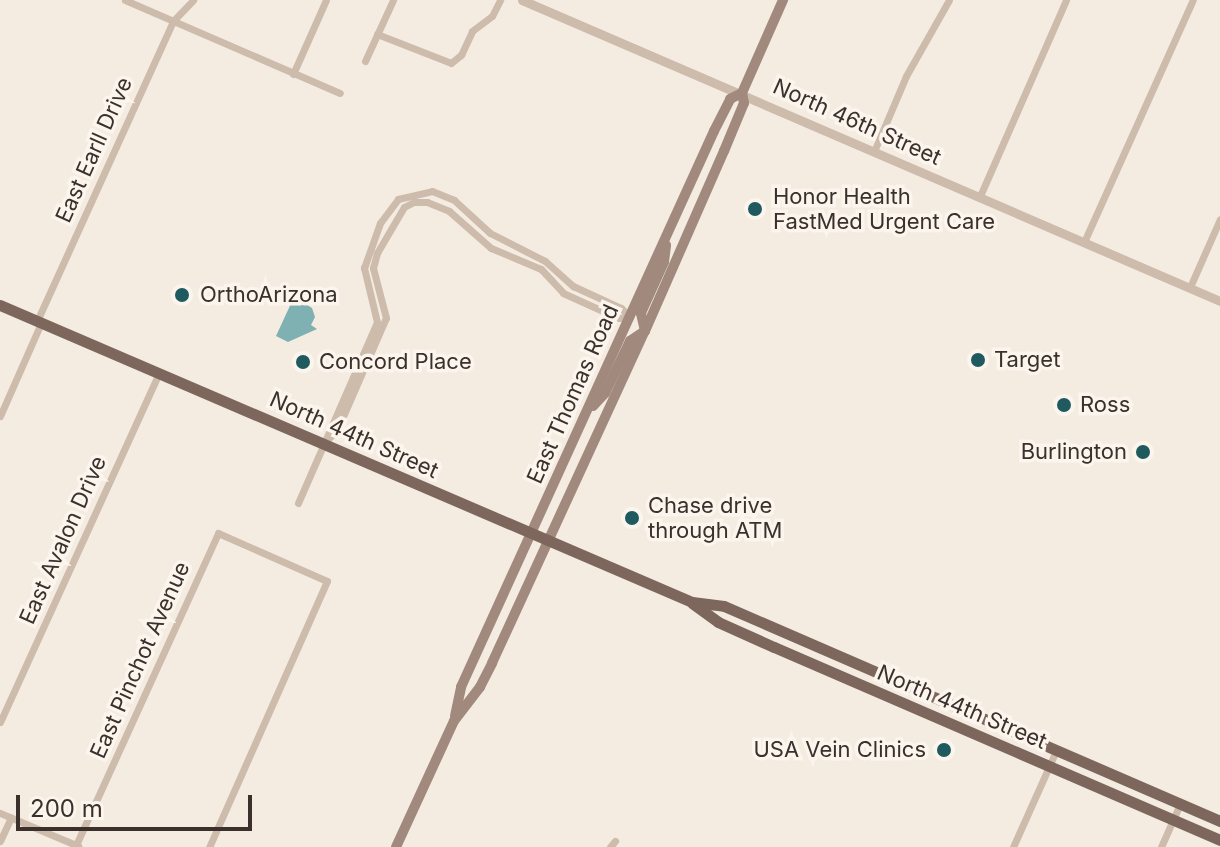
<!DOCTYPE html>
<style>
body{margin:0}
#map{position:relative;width:1220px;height:847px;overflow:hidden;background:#f4ebe1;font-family:Inter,sans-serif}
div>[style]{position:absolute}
.water>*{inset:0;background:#7fb0b2}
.minor>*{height:7px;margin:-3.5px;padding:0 3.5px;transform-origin:3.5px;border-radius:3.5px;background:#cdbbac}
.tertiary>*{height:9px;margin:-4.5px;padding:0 4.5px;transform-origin:4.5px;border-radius:4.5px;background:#cdbbac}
.secondary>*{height:10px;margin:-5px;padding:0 5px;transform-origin:5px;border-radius:5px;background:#a18a7d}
.primary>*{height:11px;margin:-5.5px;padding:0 5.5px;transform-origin:5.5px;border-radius:5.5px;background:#7d675c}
.dots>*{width:22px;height:22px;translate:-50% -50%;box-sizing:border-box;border:4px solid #fbf5ee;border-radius:50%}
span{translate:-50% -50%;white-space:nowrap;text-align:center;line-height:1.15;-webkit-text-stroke:7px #fbf5ee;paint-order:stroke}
.street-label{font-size:22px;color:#3b302b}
.poi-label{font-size:22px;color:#3b302b}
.left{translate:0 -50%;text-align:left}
.right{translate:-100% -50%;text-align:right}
.scale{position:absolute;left:16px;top:795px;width:236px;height:36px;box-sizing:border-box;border:4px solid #3b302b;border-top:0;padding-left:10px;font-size:24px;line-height:28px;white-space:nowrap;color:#3b302b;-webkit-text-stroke:6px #fbf5ee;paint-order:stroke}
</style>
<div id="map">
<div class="water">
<i style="clip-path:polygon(294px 297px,312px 308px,315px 317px,311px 325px,317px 329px,288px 342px,276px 336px)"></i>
</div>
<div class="minor">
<i style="left:125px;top:0;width:234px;rotate:23.4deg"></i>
<i style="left:377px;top:34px;width:79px;rotate:21.4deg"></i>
<i style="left:451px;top:63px;width:13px;rotate:-39deg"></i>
<i style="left:461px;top:55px;width:26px;rotate:-65deg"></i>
<i style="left:472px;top:31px;width:25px;rotate:-37deg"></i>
<i style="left:492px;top:16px;width:18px;rotate:-63deg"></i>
<i style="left:365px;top:61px;width:67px;rotate:-65.3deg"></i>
<i style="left:293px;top:74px;width:81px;rotate:-66deg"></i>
<i style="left:875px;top:149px;width:79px;rotate:-67deg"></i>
<i style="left:906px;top:76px;width:87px;rotate:-60.5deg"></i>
<i style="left:980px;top:196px;width:214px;rotate:-66.3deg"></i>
<i style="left:1084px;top:242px;width:265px;rotate:-65.8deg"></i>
<i style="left:1190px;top:287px;width:74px;rotate:-66.2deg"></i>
<i style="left:37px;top:321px;width:329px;rotate:-65.6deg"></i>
<i style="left:173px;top:21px;width:29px;rotate:-46deg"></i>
<i style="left:0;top:416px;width:102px;rotate:-66.2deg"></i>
<i style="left:328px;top:439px;width:13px;rotate:-45deg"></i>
<i style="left:337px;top:430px;width:122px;rotate:-66.4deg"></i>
<i style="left:386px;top:318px;width:52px;rotate:-104.6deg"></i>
<i style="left:373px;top:268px;width:16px;rotate:-75deg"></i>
<i style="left:377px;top:253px;width:53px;rotate:-59.6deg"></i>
<i style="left:404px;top:207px;width:11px;rotate:-27deg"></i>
<i style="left:414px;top:202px;width:13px"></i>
<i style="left:427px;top:202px;width:24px;rotate:22deg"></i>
<i style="left:449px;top:211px;width:56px;rotate:41.4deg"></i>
<i style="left:491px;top:248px;width:54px;rotate:22.8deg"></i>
<i style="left:541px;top:269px;width:33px;rotate:47deg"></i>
<i style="left:563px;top:293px;width:60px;rotate:24.4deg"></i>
<i style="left:618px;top:318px;width:12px;rotate:-5deg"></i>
<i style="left:298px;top:503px;width:197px;rotate:-66.4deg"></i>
<i style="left:377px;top:322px;width:56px;rotate:-103.5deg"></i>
<i style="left:364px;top:268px;width:48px;rotate:-70.4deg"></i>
<i style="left:380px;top:223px;width:30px;rotate:-53deg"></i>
<i style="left:398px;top:199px;width:35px;rotate:-13deg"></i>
<i style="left:432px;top:191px;width:24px;rotate:22deg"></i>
<i style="left:454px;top:200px;width:49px;rotate:42.5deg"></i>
<i style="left:490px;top:233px;width:62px;rotate:27deg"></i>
<i style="left:545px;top:261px;width:38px;rotate:42deg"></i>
<i style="left:573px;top:286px;width:53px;rotate:24.6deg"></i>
<i style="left:621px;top:308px;width:13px;rotate:45deg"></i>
<i style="left:0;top:722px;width:384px;rotate:-65.5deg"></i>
<i style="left:0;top:813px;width:85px;rotate:22.9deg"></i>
<i style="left:0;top:841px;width:26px;rotate:-65deg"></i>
<i style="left:76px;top:845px;width:343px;rotate:-65.5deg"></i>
<i style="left:218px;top:533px;width:119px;rotate:23.8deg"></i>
<i style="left:327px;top:581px;width:291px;rotate:113.9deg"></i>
<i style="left:610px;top:847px;width:8px;rotate:-50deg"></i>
<i style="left:1013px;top:847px;width:105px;rotate:-65.9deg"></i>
<i style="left:1161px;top:847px;width:47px;rotate:-66.2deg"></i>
</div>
<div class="tertiary">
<i style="left:522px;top:0;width:760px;rotate:23.33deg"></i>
</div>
<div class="secondary">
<i style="left:645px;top:331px;width:18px;rotate:-103deg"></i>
<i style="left:641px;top:313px;width:56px;rotate:-65.7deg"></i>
<i style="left:664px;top:262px;width:17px;rotate:-83deg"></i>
<i style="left:593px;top:406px;width:18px;rotate:-47deg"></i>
<i style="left:605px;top:393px;width:58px;rotate:-64.3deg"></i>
<i style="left:630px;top:341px;width:18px;rotate:-34deg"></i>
<i style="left:455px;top:716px;width:30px;rotate:-78deg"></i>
<i style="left:461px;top:687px;width:611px;rotate:-65.53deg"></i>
<i style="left:714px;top:131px;width:36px;rotate:-63deg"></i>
<i style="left:730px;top:99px;width:13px;rotate:-27deg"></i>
<i style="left:396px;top:847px;width:139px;rotate:-65.3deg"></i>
<i style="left:454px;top:721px;width:43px;rotate:-52.6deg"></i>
<i style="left:480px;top:687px;width:27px;rotate:-63deg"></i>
<i style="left:492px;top:663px;width:366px;rotate:-65.3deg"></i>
<i style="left:645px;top:331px;width:197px;rotate:-66.3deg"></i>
<i style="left:724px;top:151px;width:52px;rotate:-67.4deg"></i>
<i style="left:744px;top:103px;width:10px;rotate:-101deg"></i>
<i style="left:742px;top:93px;width:102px;rotate:-66.2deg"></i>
</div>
<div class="primary">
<i style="left:0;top:305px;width:753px;rotate:23.23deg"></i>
<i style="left:692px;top:602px;width:32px;rotate:7deg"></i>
<i style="left:724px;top:606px;width:541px;rotate:23.44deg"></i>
<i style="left:692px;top:603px;width:32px;rotate:36deg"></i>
<i style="left:718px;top:622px;width:61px;rotate:24.1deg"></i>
<i style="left:774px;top:647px;width:486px;rotate:23.4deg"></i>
</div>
<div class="dots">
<i style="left:755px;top:209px;background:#1f5a5e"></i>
<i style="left:182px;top:295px;background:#1f5a5e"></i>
<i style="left:978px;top:360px;background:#1f5a5e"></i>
<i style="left:303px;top:362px;background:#1f5a5e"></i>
<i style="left:1064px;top:405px;background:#1f5a5e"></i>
<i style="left:1143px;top:452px;background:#1f5a5e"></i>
<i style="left:632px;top:518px;background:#1f5a5e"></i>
<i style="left:944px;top:750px;background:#1f5a5e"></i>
</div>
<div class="street-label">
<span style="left:857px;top:122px;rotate:24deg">North 46th Street</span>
<span style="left:94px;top:150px;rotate:-66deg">East Earll Drive</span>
<span style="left:573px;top:394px;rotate:-66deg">East Thomas Road</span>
<span style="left:354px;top:435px;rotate:24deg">North 44th Street</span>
<span style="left:63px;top:540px;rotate:-66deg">East Avalon Drive</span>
<span style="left:140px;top:660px;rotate:-66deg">East Pinchot Avenue</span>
<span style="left:962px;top:707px;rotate:23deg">North 44th Street</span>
</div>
<div class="poi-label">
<span class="left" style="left:773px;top:209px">Honor Health<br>FastMed Urgent Care</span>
<span class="left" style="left:200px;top:295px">OrthoArizona</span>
<span class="left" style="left:994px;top:360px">Target</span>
<span class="left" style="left:319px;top:362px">Concord Place</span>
<span class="left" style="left:1080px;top:405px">Ross</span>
<span class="right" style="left:1127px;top:452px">Burlington</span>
<span class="left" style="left:648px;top:518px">Chase drive<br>through ATM</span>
<span class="right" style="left:926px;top:750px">USA Vein Clinics</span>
</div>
<div class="scale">200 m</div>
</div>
